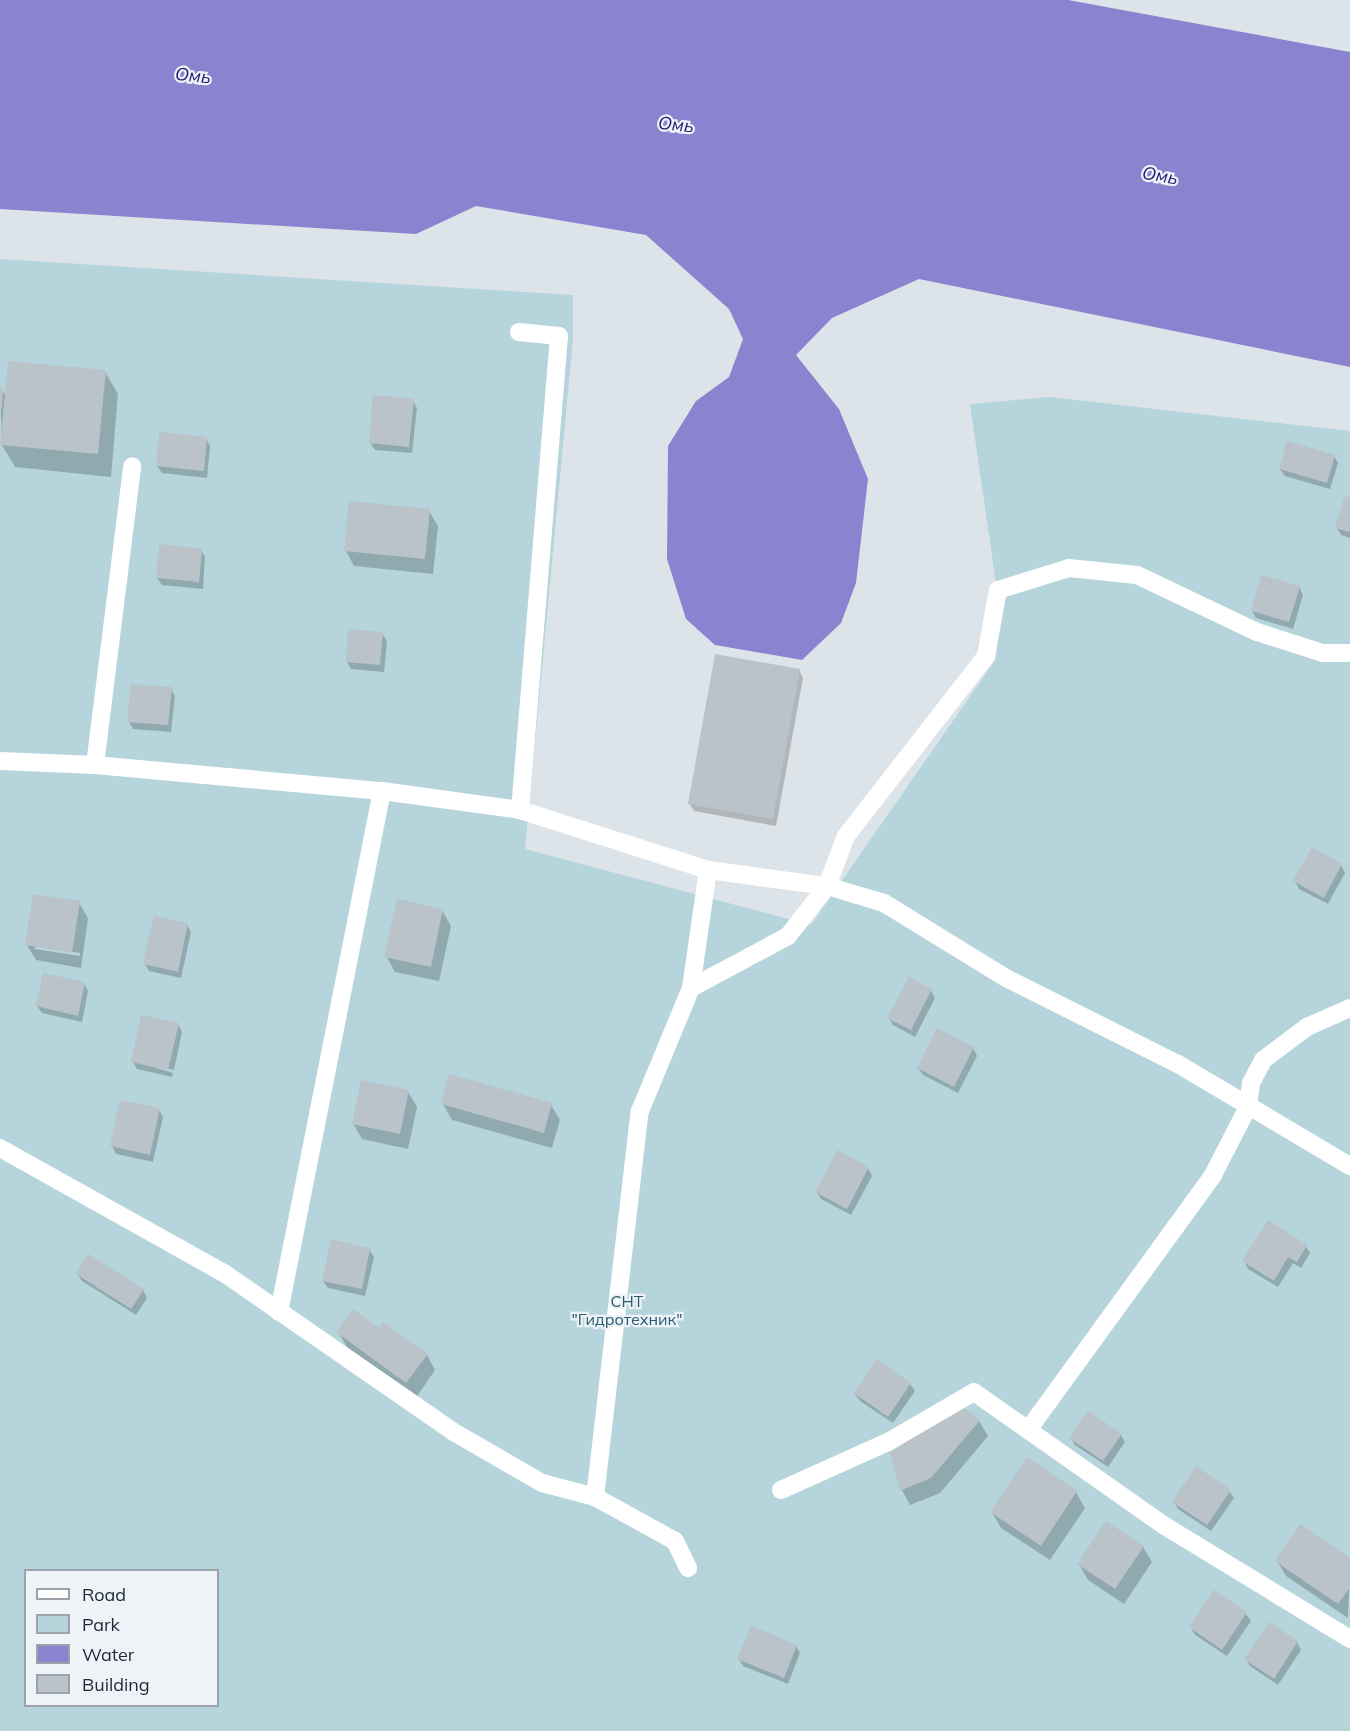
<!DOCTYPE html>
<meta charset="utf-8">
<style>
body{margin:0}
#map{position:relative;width:1350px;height:1731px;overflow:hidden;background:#dde4e9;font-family:Mulish,sans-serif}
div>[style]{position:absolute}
.green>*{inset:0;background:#b5d4db}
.water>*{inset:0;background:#8983d0}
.shadow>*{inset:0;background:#0003}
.building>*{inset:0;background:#bac2ca}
.minor>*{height:18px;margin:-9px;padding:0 9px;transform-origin:9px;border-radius:9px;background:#fff}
span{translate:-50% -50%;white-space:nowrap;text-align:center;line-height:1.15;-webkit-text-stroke:4.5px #edf3f6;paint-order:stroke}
.park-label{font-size:16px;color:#295a70}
.water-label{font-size:18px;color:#211975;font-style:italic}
.legend{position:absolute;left:24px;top:1569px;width:195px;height:138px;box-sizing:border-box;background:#edf3f6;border:2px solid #9ba2aa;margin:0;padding:8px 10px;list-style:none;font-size:18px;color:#1f2839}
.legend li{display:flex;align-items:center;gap:12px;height:30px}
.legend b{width:30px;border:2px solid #9ba2aa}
</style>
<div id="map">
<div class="green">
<i style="clip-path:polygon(evenodd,0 259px,573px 295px,573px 339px,525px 849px,811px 925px,996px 659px,1000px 611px,970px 404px,1049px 397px,1350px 431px,1350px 1731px,0 1731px,0 259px,26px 1570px,218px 1570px,218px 1706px,26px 1706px,26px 1570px)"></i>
</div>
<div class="water">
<i style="clip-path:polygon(0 0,1068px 0,1350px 52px,1350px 367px,919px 279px,832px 318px,796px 355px,839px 409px,868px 479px,856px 583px,841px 623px,802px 660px,715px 645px,686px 619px,667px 559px,668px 446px,696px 401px,729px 377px,743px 339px,729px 309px,646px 235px,476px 206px,416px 234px,0 209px)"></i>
</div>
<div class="shadow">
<i style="clip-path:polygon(105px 372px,118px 394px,111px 477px,15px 467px,2px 445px,0 389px,7px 396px)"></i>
<i style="clip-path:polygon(413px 401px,417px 408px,412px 453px,375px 450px,370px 442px)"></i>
<i style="clip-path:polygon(206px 438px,210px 446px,207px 478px,162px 473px,157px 466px)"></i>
<i style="clip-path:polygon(1334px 456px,1338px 463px,1330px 489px,1285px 476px,1280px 469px)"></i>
<i style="clip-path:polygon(1350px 500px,1350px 538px,1341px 535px,1337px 528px)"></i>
<i style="clip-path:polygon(429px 511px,438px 526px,433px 574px,354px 566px,346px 551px)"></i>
<i style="clip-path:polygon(201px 550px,205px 557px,203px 589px,162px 585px,157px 578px)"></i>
<i style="clip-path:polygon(1299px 587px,1303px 595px,1293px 629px,1256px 618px,1252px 611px)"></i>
<i style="clip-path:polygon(382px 633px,387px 641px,384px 672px,351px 669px,347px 662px)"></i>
<i style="clip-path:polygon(799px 670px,803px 678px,776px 826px,694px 811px,689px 803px)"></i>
<i style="clip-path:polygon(171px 689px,175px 696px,171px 732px,133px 729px,129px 722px)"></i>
<i style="clip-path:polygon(1341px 865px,1345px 873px,1328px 904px,1299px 889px,1295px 881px)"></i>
<i style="clip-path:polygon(evenodd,79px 903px,88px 918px,81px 968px,36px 960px,27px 945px,79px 903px,35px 946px,80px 953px,80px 956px,35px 949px,35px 946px)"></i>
<i style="clip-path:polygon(442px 910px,451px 926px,439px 981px,395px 972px,386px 956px)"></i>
<i style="clip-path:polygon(187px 925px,191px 932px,181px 978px,149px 971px,145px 964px)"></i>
<i style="clip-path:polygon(84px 983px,88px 991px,82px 1022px,42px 1013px,37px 1006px)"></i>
<i style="clip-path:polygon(931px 990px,935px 998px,915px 1037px,893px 1025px,889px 1018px)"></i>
<i style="clip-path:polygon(178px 1024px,182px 1032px,174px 1070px,136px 1062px,173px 1073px,172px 1077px,137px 1069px,133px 1062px)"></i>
<i style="clip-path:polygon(973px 1048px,977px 1056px,958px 1093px,923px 1075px,918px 1068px)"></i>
<i style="clip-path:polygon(408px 1092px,417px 1107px,408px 1149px,362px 1139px,353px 1123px)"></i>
<i style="clip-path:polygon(443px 1104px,551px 1105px,560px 1120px,552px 1148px,452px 1120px)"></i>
<i style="clip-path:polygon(159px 1110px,163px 1117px,153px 1162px,116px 1154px,112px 1146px)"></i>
<i style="clip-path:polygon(868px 1168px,872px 1176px,851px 1215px,821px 1199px,817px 1192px)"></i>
<i style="clip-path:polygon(1306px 1246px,1310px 1253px,1301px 1268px,1293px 1263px,1278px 1287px,1248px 1269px,1244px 1261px)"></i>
<i style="clip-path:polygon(369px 1249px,374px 1257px,365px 1296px,328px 1288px,323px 1281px)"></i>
<i style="clip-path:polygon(77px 1274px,143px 1290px,147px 1298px,136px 1315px,82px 1281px)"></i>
<i style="clip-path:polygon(379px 1330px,427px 1355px,435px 1370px,416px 1398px,347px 1347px,338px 1332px)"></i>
<i style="clip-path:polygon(910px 1384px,915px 1391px,893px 1423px,860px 1401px,855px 1394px)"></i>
<i style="clip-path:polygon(979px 1421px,988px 1436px,940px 1493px,910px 1505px,902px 1490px)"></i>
<i style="clip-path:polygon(1121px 1435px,1125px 1442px,1108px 1467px,1075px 1445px,1071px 1438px)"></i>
<i style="clip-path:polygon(1027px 1459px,1076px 1492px,1085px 1508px,1050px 1560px,1001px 1528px,992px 1512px)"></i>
<i style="clip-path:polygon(1229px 1491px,1234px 1498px,1211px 1531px,1178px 1509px,1174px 1502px)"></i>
<i style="clip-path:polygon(1143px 1547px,1152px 1562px,1124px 1604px,1088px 1580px,1079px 1564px)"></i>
<i style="clip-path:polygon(1350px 1560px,1348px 1618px,1286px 1576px,1277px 1561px)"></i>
<i style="clip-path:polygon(1214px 1592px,1246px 1614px,1251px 1621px,1227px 1656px,1195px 1635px,1191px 1628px)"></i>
<i style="clip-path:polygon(1297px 1642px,1301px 1650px,1278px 1685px,1250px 1666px,1246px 1659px)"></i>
<i style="clip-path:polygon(796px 1646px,800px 1653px,788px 1684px,743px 1666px,739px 1659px)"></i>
</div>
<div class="building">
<i style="clip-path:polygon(8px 361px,106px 370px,98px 454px,0 445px)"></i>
<i style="clip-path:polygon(0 387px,3px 388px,2px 409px,0 409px)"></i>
<i style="clip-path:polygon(373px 395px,414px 399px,409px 447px,369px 443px)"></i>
<i style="clip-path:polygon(159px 432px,207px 437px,204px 471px,156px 466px)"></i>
<i style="clip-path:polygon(1287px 441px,1335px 455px,1327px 483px,1279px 469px)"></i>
<i style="clip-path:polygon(1345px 496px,1350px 498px,1350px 532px,1335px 528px)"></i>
<i style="clip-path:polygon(349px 501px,430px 509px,425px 559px,344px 551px)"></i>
<i style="clip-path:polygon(159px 544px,202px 549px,199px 582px,156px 578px)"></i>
<i style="clip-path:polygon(1261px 575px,1300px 586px,1289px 622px,1251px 611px)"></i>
<i style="clip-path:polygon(348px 629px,383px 632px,380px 665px,346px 662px)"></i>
<i style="clip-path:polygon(715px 654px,800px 669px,773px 819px,688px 804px)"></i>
<i style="clip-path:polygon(131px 684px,172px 687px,168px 725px,127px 722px)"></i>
<i style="clip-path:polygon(1312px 847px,1342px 864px,1324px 898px,1293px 881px)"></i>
<i style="clip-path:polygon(33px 894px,80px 901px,72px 953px,25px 945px)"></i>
<i style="clip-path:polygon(397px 899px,443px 909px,431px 967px,384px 957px)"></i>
<i style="clip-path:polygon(154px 916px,188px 923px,178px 972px,143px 964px)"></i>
<i style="clip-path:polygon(43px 973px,85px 982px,78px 1016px,36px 1006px)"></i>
<i style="clip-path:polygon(909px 977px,932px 989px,911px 1030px,887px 1018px)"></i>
<i style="clip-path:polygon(141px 1015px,179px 1023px,168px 1070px,131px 1062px)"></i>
<i style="clip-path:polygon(937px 1028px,974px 1047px,954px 1087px,917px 1068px)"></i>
<i style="clip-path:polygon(449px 1074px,552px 1103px,544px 1133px,441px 1104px)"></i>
<i style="clip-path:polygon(361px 1080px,409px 1090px,400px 1134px,352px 1124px)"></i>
<i style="clip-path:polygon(120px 1100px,160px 1108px,150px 1155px,110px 1146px)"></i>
<i style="clip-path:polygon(838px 1150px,869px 1167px,847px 1209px,815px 1192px)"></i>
<i style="clip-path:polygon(1268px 1220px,1307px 1245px,1297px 1262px,1288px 1257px,1274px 1281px,1242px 1261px)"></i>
<i style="clip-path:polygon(331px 1239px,370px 1248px,362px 1289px,322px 1281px)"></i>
<i style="clip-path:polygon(88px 1254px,144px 1289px,131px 1309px,76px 1274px)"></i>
<i style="clip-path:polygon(353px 1309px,379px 1328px,383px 1322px,428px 1354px,406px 1383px,336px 1332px)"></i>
<i style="clip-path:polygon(877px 1359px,911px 1383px,888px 1417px,854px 1393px)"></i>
<i style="clip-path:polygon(961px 1406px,980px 1420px,931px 1478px,900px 1491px,890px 1453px)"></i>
<i style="clip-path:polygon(1088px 1411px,1122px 1434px,1103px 1461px,1069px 1438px)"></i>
<i style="clip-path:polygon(1027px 1457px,1077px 1491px,1041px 1546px,990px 1512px)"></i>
<i style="clip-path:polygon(1196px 1466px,1231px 1490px,1207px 1525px,1172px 1502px)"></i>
<i style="clip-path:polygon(1106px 1521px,1144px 1546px,1115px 1589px,1077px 1564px)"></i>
<i style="clip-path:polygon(1300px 1524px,1350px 1558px,1350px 1587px,1338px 1604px,1275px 1561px)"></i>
<i style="clip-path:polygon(1214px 1590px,1247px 1612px,1222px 1650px,1189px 1627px)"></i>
<i style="clip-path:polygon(1269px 1622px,1298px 1641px,1274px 1679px,1244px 1659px)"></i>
<i style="clip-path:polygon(751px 1626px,797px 1645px,784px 1678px,737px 1659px)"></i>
</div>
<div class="minor">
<i style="left:519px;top:332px;width:40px;rotate:5.7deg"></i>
<i style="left:559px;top:336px;width:476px;rotate:94.7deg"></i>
<i style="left:0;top:761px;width:95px;rotate:2.4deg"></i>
<i style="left:95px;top:765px;width:288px;rotate:5.2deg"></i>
<i style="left:382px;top:791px;width:139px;rotate:7.8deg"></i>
<i style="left:520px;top:810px;width:197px;rotate:17.7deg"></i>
<i style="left:708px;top:870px;width:120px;rotate:7.7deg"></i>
<i style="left:827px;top:886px;width:59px;rotate:16.6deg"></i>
<i style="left:884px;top:903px;width:143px;rotate:31.6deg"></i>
<i style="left:1006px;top:978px;width:192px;rotate:26.6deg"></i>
<i style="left:1178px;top:1064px;width:200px;rotate:30.7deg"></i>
<i style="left:95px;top:765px;width:301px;rotate:-82.9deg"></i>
<i style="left:691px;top:988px;width:110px;rotate:-28.2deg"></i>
<i style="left:788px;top:936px;width:63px;rotate:-52deg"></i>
<i style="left:827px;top:886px;width:53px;rotate:-69.2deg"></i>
<i style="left:846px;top:836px;width:228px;rotate:-52.1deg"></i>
<i style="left:986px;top:656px;width:67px;rotate:-79.7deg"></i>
<i style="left:998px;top:590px;width:74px;rotate:-17.2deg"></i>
<i style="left:1069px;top:568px;width:68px;rotate:5.9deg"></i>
<i style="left:1137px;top:575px;width:133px;rotate:25.4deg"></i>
<i style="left:1257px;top:632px;width:69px;rotate:17.7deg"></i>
<i style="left:1323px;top:653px;width:27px"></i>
<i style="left:0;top:1148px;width:257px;rotate:29.2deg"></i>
<i style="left:224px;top:1273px;width:277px;rotate:34.7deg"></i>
<i style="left:452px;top:1431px;width:104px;rotate:30deg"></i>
<i style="left:542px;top:1483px;width:55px;rotate:14.8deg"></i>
<i style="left:595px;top:1497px;width:91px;rotate:28.8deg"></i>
<i style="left:675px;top:1541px;width:30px;rotate:64deg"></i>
<i style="left:279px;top:1312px;width:531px;rotate:-78.82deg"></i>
<i style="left:1028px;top:1430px;width:315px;rotate:-54deg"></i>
<i style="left:1213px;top:1175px;width:76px;rotate:-62.8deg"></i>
<i style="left:1248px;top:1107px;width:24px;rotate:-83deg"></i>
<i style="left:1251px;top:1083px;width:26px;rotate:-62deg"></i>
<i style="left:1263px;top:1060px;width:55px;rotate:-36.9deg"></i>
<i style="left:1307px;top:1027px;width:47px;rotate:-23.8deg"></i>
<i style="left:781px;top:1490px;width:117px;rotate:-24.2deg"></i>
<i style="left:888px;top:1442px;width:99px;rotate:-30.2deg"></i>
<i style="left:974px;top:1392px;width:233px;rotate:35.1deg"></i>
<i style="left:1165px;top:1526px;width:217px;rotate:31.4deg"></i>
<i style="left:595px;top:1497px;width:389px;rotate:-83.4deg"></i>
<i style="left:640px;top:1111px;width:133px;rotate:-67.5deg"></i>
<i style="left:691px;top:988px;width:119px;rotate:-81.8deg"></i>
</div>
<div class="park-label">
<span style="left:627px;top:1310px">СНТ<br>"Гидротехник"</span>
</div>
<div class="water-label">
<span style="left:193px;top:76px;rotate:6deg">Омь</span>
<span style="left:676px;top:125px;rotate:6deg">Омь</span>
<span style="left:1160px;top:176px;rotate:10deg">Омь</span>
</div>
<ul class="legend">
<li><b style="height:8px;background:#fff"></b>Road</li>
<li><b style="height:16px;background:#b5d4db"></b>Park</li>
<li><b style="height:16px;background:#8983d0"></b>Water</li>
<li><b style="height:16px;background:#bac2ca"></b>Building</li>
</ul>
</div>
